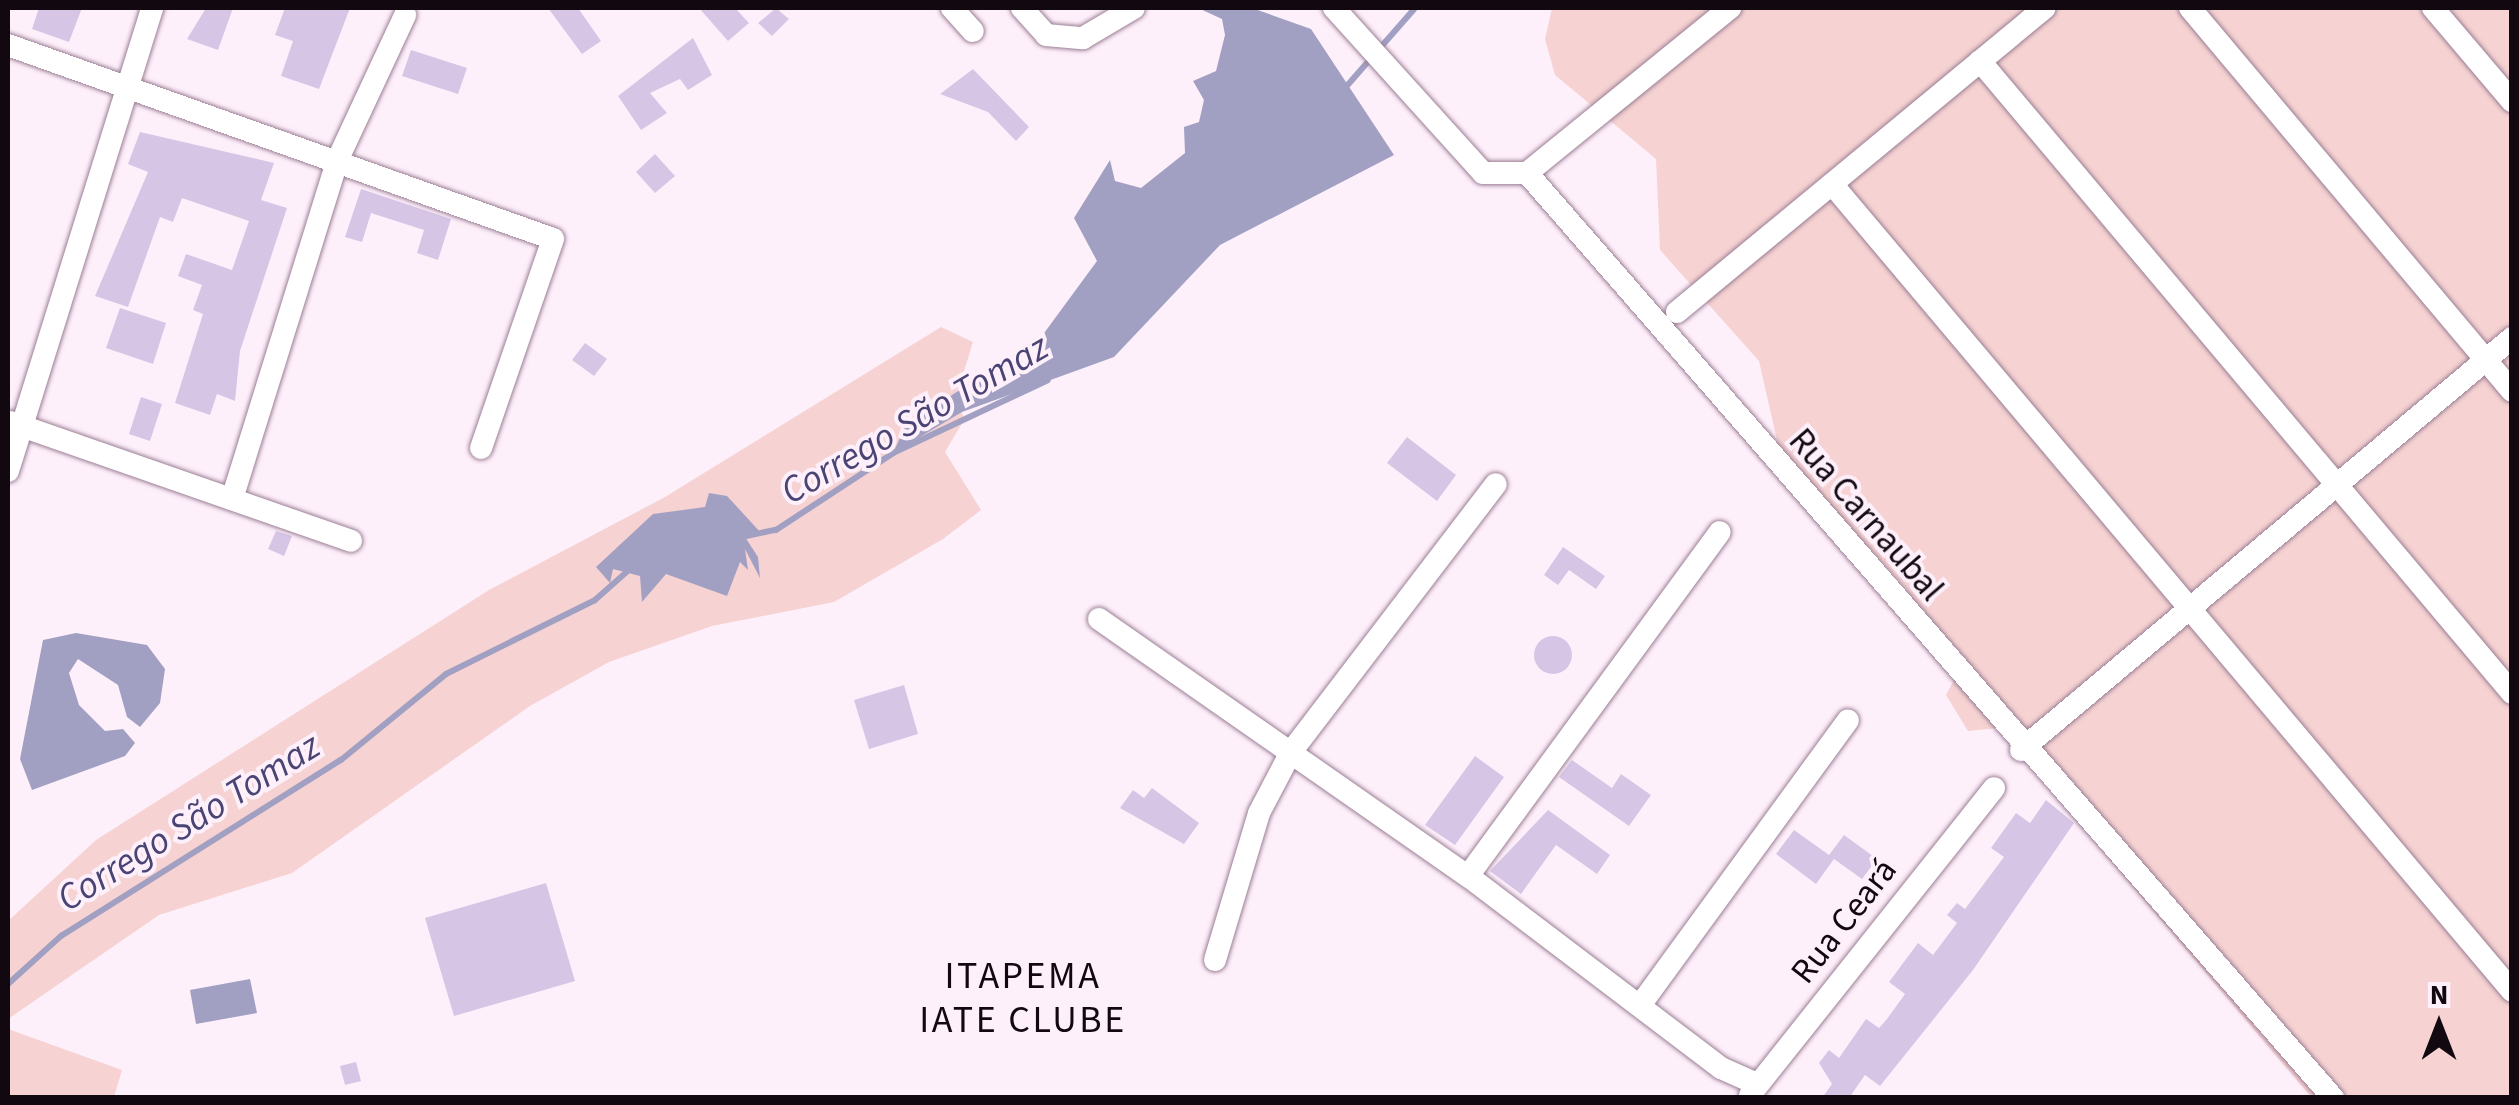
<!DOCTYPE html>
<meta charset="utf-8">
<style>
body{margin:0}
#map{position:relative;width:2519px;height:1105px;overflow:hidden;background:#fef0fb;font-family:"Source Sans 3",sans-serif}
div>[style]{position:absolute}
.green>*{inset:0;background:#f6d3d2}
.water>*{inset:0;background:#a1a0c2}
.stream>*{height:6px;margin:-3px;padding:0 3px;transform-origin:3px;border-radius:3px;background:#a1a0c2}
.building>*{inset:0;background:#d7c5e6}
.round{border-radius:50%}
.roads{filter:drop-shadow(0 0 2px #9b7e95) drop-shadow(0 0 2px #9b7e95)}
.minor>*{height:22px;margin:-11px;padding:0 11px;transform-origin:11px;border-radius:11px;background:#fff}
span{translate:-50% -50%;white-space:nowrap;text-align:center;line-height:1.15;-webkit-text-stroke:8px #fef0fb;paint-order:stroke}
.street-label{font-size:35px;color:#120810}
.water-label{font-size:38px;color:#494474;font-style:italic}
.neighbourhood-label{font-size:38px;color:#120810;letter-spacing:2.5px}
.frame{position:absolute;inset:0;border:10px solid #120810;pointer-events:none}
.north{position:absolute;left:2389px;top:975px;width:100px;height:100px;-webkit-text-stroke:8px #fef0fb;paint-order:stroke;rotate:0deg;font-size:28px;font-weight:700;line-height:40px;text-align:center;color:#120810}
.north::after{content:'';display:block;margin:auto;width:35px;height:45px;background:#120810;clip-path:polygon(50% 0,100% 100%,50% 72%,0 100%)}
</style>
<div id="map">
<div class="green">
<i style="clip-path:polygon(1552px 8px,2511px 8px,2511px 1097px,2311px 1097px,1998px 728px,1968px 731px,1946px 695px,1956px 676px,1905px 587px,1779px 449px,1759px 361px,1660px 250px,1656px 159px,1555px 75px,1545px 39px)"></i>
<i style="clip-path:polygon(941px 327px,973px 342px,957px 394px,964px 420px,945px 452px,981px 510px,943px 539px,834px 602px,712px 626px,609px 662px,530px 706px,292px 873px,159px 915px,8px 1019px,8px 921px,96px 840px,489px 590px,665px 497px)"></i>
<i style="clip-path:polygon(8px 1029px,122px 1070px,114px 1097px,8px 1097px)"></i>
</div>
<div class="water">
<i style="clip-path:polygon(1198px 8px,1252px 8px,1311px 29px,1394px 155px,1220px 245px,1114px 357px,962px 412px,893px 453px,906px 425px,972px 382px,1042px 361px,1039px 340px,1097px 261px,1074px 218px,1110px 160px,1115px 181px,1141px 188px,1185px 153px,1184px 127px,1199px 122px,1204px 100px,1193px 81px,1216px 71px,1225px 35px,1222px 19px)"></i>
<i style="clip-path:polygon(709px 493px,727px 496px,762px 534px,745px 537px,758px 557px,760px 578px,745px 549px,748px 570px,740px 562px,727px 596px,666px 574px,642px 602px,640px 576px,613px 569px,610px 583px,596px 567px,653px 514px,705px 507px)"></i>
<i style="clip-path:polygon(76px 633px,147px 645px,165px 669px,160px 703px,140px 727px,127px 717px,118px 685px,78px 659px,69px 673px,79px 705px,105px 731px,123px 729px,135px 743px,125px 756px,32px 790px,20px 759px,43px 640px)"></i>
<i style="clip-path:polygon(250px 979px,257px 1013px,196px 1024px,190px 990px)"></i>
</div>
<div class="stream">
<i style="left:1345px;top:88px;width:106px;rotate:-48.8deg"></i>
<i style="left:737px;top:538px;width:40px;rotate:-12deg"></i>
<i style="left:776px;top:530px;width:140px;rotate:-33.3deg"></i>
<i style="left:893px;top:453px;width:171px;rotate:-25.2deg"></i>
<i style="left:8px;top:984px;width:72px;rotate:-42.2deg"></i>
<i style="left:61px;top:936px;width:331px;rotate:-32.2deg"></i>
<i style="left:341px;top:760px;width:136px;rotate:-39.3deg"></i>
<i style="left:446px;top:674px;width:166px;rotate:-26.4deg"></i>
<i style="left:595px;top:600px;width:48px;rotate:-41.6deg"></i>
</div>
<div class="building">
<i style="clip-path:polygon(39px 8px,82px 8px,69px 42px,32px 29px)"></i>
<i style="clip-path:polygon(206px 8px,233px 8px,218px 50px,187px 39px)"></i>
<i style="clip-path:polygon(285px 8px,350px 8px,319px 89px,281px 76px,293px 41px,275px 35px)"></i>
<i style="clip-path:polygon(548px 8px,578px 8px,601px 41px,582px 54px)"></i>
<i style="clip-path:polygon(699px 8px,735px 8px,749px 23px,728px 41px)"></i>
<i style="clip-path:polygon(776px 8px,789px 19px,772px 36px,758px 23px)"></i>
<i style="clip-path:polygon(693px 38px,712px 75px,688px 90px,680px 79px,650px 93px,667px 113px,641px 130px,618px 96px)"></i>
<i style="clip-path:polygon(411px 50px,467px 68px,458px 94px,402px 76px)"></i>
<i style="clip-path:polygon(973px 69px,1029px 127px,1016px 141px,988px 112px,940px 94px)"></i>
<i style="clip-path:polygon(140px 132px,274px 163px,261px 200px,287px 208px,240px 351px,235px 401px,217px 394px,210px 415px,175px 403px,203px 314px,193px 310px,202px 285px,178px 276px,186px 254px,232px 270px,249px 221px,182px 198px,173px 222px,160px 217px,128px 307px,95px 296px,148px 172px,128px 164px)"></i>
<i style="clip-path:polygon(655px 154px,675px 176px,655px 193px,636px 172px)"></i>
<i style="clip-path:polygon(361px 189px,451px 219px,438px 260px,417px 253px,424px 230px,371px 213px,362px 242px,345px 237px)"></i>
<i style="clip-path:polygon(120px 308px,166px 323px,153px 364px,106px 348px)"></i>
<i style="clip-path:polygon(585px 343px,607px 359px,594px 376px,572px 360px)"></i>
<i style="clip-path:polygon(141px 397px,162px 404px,150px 441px,129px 434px)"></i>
<i style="clip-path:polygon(1407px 437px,1456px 475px,1437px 501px,1387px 463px)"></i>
<i style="clip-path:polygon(276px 531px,292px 536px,284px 556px,268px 549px)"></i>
<i style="clip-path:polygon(1563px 547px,1605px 576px,1596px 589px,1569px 570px,1558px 585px,1544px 575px)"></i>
<i class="round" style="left:1534px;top:636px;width:38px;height:38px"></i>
<i style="clip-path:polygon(904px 685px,918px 734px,869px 749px,854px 700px)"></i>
<i style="clip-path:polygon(1475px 756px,1504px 777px,1455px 845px,1425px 825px)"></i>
<i style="clip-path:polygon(1572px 760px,1612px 788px,1621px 774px,1651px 795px,1629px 826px,1559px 777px)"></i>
<i style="clip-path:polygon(1152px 788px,1199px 823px,1184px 844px,1120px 808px,1133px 790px,1144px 798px)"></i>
<i style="clip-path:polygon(2046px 800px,2074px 823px,1973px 970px,1880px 1086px,1865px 1075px,1849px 1098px,1822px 1098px,1832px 1084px,1819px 1063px,1829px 1050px,1839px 1058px,1866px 1019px,1879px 1028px,1887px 1019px,1905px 994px,1889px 982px,1918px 943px,1933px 955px,1957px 923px,1947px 915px,1957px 903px,1965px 909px,2004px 857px,1991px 848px,2016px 813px,2030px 823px)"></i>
<i style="clip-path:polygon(1548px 810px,1610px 855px,1597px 874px,1556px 845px,1521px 894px,1490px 871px)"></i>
<i style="clip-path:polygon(1794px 830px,1829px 855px,1844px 835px,1877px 859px,1862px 879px,1834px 859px,1816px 884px,1776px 854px)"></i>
<i style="clip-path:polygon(546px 883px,575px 981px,454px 1016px,425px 918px)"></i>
<i style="clip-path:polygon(356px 1062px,361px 1081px,345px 1085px,340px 1066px)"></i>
</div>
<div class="roads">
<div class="minor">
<i style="left:952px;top:8px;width:31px;rotate:48deg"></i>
<i style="left:1022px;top:8px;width:36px;rotate:48deg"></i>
<i style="left:1046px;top:35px;width:37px;rotate:5deg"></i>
<i style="left:1083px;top:38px;width:59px;rotate:-30.5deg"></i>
<i style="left:1334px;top:8px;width:222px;rotate:47.9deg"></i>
<i style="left:1483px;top:173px;width:44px"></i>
<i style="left:1527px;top:173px;width:1227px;rotate:48.93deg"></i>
<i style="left:2190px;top:8px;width:500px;rotate:49.95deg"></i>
<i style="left:2433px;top:8px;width:122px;rotate:49.7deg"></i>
<i style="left:8px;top:45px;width:578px;rotate:19.59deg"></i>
<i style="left:553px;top:239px;width:221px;rotate:109deg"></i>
<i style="left:1980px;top:61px;width:826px;rotate:49.91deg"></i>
<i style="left:1527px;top:173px;width:262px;rotate:-39.1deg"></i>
<i style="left:1832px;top:184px;width:1055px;rotate:49.88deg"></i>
<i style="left:1677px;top:312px;width:477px;rotate:-39.6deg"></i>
<i style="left:10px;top:422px;width:361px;rotate:19.2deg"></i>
<i style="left:8px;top:471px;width:485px;rotate:-72.7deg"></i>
<i style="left:232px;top:499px;width:356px;rotate:-72.7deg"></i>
<i style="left:338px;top:159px;width:159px;rotate:-65deg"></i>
<i style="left:1099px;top:619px;width:450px;rotate:34.9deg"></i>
<i style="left:1468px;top:876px;width:318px;rotate:37.2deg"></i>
<i style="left:1721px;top:1068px;width:39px;rotate:24deg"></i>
<i style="left:2021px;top:750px;width:641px;rotate:-40deg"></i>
<i style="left:1468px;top:876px;width:426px;rotate:-53.8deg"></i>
<i style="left:1215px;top:960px;width:153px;rotate:-73.3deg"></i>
<i style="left:1259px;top:813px;width:69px;rotate:-62.3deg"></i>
<i style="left:1291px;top:752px;width:337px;rotate:-52.6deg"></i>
<i style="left:1641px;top:1004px;width:351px;rotate:-53.9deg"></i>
<i style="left:1750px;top:1095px;width:392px;rotate:-51.5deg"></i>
</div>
</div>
<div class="street-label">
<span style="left:1866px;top:515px;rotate:49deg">Rua Carnaubal</span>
<span style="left:1844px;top:921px;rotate:-52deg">Rua Ceará</span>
</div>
<div class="water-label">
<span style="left:915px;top:420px;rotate:-30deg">Corrego São Tomaz</span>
<span style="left:189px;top:823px;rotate:-32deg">Corrego São Tomaz</span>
</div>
<div class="neighbourhood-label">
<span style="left:1023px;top:999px">ITAPEMA<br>IATE CLUBE</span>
</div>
<div class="frame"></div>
<div class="north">N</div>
</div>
